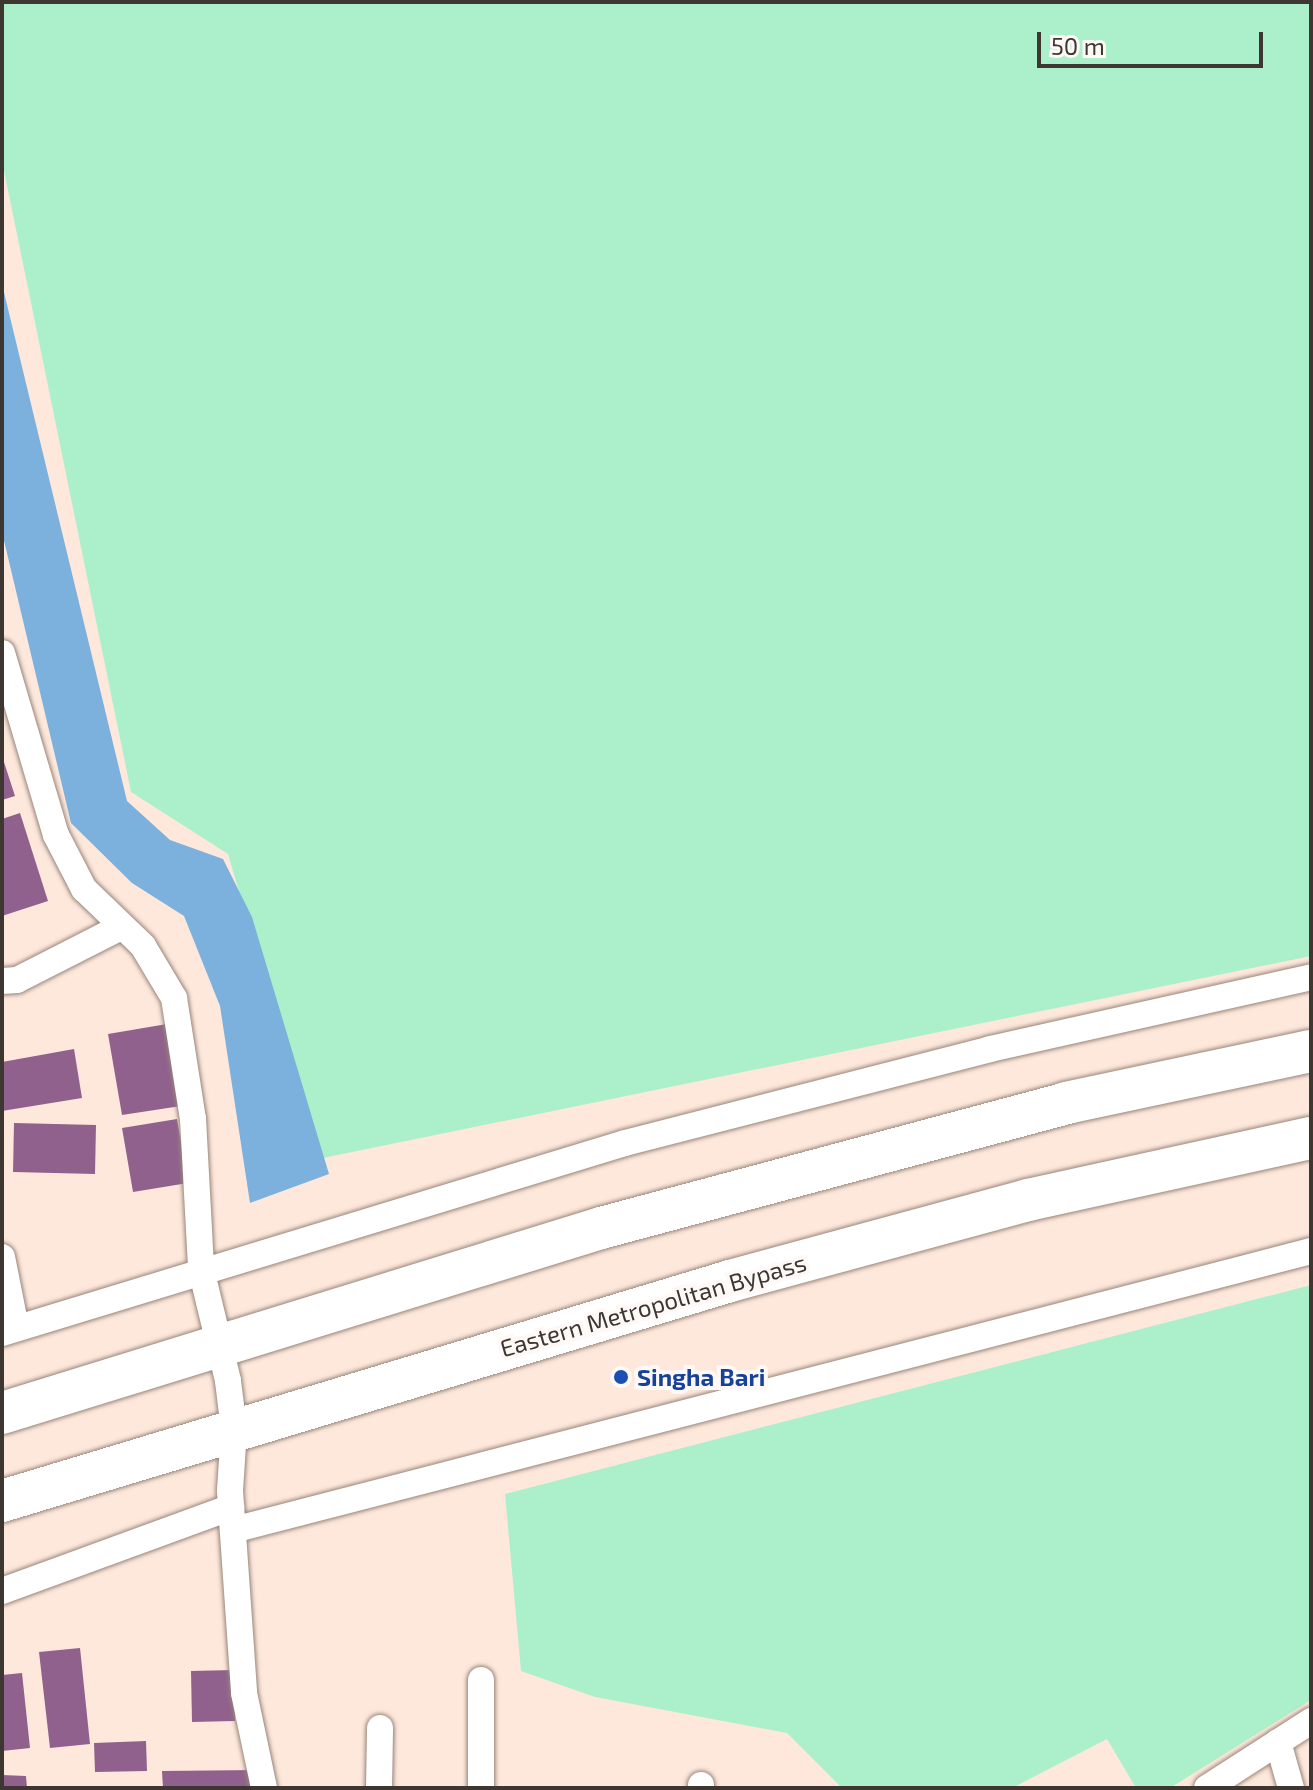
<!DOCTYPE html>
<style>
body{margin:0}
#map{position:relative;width:1313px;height:1790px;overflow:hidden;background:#fee8dc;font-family:"Exo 2",sans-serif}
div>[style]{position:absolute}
.green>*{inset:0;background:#acf0cb}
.water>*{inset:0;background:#7cb0dd}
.building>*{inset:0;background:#90618d}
.roads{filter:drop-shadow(0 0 2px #98857a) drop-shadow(0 0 2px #98857a)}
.minor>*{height:26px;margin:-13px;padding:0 13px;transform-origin:13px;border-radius:13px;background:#fff}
.primary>*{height:42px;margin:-21px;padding:0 21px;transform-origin:21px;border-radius:21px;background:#fff}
.dots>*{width:22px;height:22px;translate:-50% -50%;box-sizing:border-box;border:4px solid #fef9f7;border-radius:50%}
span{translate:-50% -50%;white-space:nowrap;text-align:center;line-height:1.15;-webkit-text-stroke:8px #fef9f7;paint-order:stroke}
.street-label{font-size:24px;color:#3e3631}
.transit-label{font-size:24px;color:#164399;font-weight:700}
.left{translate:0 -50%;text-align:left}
.frame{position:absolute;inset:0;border:4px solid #3e3631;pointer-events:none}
.scale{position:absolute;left:1037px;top:32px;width:226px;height:36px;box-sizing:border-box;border:4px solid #3e3631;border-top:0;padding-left:10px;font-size:24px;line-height:28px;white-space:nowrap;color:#3e3631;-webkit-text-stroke:6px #fef9f7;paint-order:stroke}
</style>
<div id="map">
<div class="green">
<i style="clip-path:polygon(2px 2px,1311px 2px,1311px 956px,318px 1159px,228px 854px,131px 792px,2px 161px)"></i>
<i style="clip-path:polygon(1311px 1285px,1311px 1700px,1170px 1788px,1136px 1788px,1107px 1739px,1012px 1788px,842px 1788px,787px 1733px,595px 1697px,521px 1671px,505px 1494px)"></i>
</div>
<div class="water">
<i style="clip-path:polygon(2px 284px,127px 801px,170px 840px,223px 859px,252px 917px,329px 1174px,250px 1203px,220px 1006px,184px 916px,132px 883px,71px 823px,2px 532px)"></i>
</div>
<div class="building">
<i style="clip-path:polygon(3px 759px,15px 796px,2px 800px,2px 760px)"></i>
<i style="clip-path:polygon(20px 813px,48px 901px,2px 916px,2px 819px)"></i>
<i style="clip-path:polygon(167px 1024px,181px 1106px,122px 1115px,108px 1034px)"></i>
<i style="clip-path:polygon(74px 1049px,82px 1098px,2px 1111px,2px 1062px)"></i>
<i style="clip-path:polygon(177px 1119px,188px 1183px,133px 1192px,122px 1128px)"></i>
<i style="clip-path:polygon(14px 1123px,96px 1125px,95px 1174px,13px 1172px)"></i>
<i style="clip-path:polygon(80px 1648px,90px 1744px,50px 1748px,39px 1652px)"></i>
<i style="clip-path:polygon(234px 1670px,235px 1721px,192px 1722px,191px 1671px)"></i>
<i style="clip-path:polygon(22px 1673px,30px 1748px,2px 1751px,2px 1675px)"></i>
<i style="clip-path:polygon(146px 1741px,147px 1771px,95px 1772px,94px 1743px)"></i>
<i style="clip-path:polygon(259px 1770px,260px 1788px,163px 1788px,162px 1771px)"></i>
<i style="clip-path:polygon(2px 1775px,26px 1776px,27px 1788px,2px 1788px)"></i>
</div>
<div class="roads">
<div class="minor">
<i style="left:2px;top:653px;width:190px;rotate:73.5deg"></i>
<i style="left:56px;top:835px;width:61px;rotate:62.6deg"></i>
<i style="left:84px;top:889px;width:82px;rotate:44deg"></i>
<i style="left:143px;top:946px;width:61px;rotate:59.2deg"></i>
<i style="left:174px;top:998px;width:122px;rotate:81.1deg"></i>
<i style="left:193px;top:1119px;width:150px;rotate:86.9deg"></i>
<i style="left:201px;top:1269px;width:115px;rotate:76.4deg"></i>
<i style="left:228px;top:1381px;width:49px;rotate:83deg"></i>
<i style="left:234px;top:1430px;width:61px;rotate:93.8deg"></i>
<i style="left:230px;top:1491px;width:202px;rotate:86deg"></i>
<i style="left:244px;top:1693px;width:97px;rotate:78.1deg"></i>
<i style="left:2px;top:981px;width:15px;rotate:-4deg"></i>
<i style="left:17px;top:980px;width:117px;rotate:-27deg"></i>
<i style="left:2px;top:1257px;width:72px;rotate:78.8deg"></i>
<i style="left:2px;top:1333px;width:651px;rotate:-16.96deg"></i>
<i style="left:625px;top:1143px;width:377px;rotate:-14.4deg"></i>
<i style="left:990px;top:1049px;width:329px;rotate:-12.6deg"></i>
<i style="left:233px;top:1530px;width:1114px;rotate:-14.51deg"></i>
<i style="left:2px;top:1591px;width:244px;rotate:-20.1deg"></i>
<i style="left:1278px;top:1742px;width:48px;rotate:74.2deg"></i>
<i style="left:379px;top:1788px;width:60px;rotate:-89deg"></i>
<i style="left:481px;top:1788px;width:108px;rotate:-90deg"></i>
<i style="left:701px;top:1788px;width:3px;rotate:-90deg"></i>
<i style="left:1207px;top:1788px;width:124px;rotate:-32.8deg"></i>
</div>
<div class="primary">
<i style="left:2px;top:1413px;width:627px;rotate:-17.16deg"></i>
<i style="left:601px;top:1228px;width:482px;rotate:-15deg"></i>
<i style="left:1066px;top:1103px;width:250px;rotate:-12deg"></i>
<i style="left:2px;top:1501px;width:761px;rotate:-16.81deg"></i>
<i style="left:730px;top:1281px;width:309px;rotate:-15.2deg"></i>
<i style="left:1028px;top:1200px;width:290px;rotate:-12.4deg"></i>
</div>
</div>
<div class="dots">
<i style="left:621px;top:1377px;background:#1a4fb4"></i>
</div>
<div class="street-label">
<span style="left:653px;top:1305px;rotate:-16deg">Eastern Metropolitan Bypass</span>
</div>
<div class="transit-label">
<span class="left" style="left:637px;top:1377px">Singha Bari</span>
</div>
<div class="frame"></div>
<div class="scale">50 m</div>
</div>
